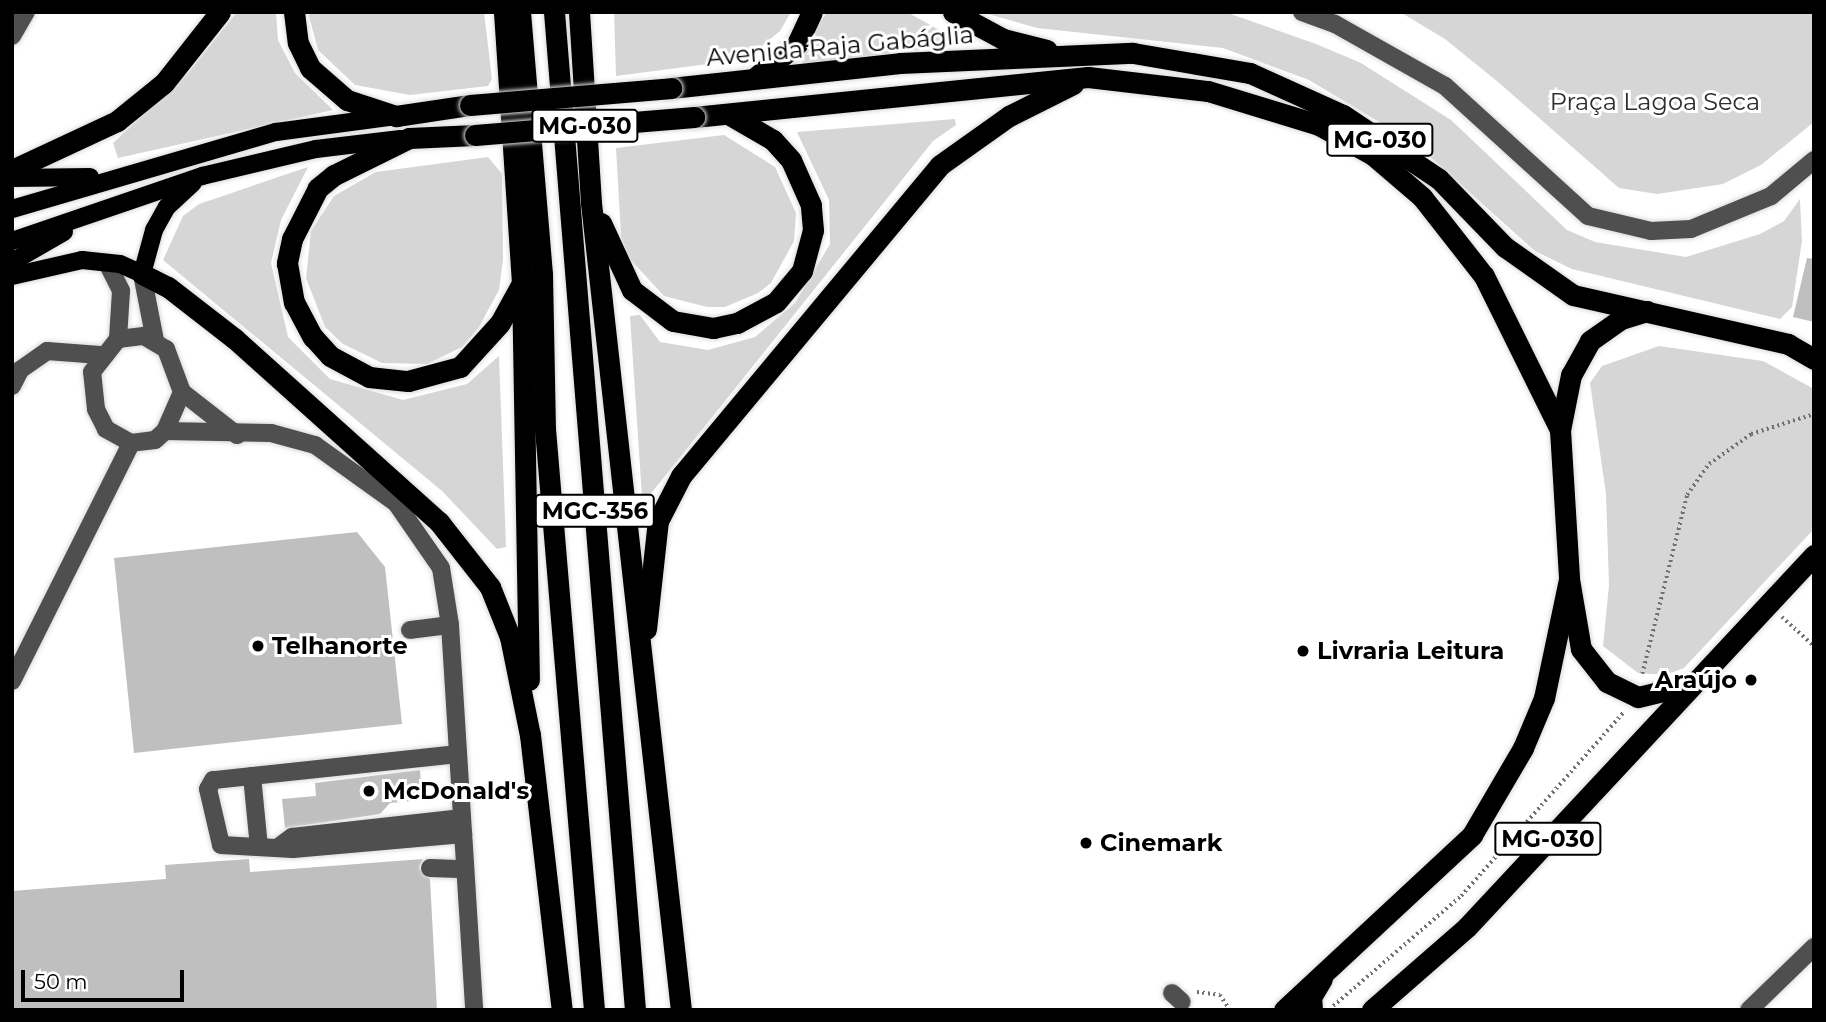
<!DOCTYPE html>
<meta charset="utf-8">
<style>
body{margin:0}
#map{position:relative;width:1826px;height:1022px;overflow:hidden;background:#fff;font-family:Montserrat,sans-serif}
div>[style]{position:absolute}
.green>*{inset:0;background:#d6d6d6}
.building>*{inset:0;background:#bfbfbf}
.path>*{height:3.5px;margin-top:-1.75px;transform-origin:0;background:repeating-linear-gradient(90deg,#717171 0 2px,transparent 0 5.5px)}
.roads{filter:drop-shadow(0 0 2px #dbdbdb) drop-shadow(0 0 2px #dbdbdb)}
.minor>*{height:18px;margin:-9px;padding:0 9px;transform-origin:9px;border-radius:9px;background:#4f4f4f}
.major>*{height:18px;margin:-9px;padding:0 9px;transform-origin:9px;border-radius:9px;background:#000}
.highway>*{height:21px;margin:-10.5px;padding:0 10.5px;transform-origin:10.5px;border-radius:10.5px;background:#000}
.bridges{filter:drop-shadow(0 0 2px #dbdbdb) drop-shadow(0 0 2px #dbdbdb)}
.highway-bridge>*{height:21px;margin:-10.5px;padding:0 10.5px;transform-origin:10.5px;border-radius:10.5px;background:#000}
.dots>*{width:19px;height:19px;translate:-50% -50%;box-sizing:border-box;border:4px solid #fff;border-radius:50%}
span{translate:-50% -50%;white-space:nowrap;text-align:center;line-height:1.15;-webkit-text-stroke:6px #fff;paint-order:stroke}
.shield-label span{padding:2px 5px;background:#fff;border:2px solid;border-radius:5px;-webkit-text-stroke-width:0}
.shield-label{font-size:23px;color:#000;font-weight:700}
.street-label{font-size:24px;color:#000}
.park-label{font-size:24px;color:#2d2d2d}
.poi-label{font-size:24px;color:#000;font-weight:700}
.left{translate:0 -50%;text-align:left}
.right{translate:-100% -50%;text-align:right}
.frame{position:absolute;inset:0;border:14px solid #000;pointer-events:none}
.scale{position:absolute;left:21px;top:970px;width:163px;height:32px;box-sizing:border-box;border:4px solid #000;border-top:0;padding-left:9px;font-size:21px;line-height:24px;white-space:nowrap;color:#000;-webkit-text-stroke:5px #fff;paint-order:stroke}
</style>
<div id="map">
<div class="green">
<i style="clip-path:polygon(237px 12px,276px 12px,278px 40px,295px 73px,333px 110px,118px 158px,113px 143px,189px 72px)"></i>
<i style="clip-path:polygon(308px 12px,484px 12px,492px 79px,488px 86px,410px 95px,355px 85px,318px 50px)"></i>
<i style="clip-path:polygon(614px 12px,791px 12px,780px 31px,746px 59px,616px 76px)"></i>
<i style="clip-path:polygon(827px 12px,907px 12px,955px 39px,955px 45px,805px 64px,798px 58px)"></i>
<i style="clip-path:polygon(981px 12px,1225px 12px,1316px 44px,1361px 63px,1451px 120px,1567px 230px,1595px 242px,1686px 257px,1760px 234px,1784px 221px,1800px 199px,1802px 241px,1792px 307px,1780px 319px,1572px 269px,1535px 251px,1416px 144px,1309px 80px,1223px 48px,1037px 28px)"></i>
<i style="clip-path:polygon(1400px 12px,1814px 12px,1814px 122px,1761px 165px,1723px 184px,1657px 194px,1619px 188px,1498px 82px,1445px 39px)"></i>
<i style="clip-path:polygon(955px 119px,956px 125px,933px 141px,649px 496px,642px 497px,630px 316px,640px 315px,660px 342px,708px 350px,755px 337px,795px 303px,830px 244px,829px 200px,797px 132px)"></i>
<i style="clip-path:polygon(724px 135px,775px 167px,796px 213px,794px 241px,771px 283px,758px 293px,725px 307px,707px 307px,664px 296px,629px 258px,621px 236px,616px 148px)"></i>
<i style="clip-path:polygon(488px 157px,502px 174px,503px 259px,499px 290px,479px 327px,462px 347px,427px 364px,382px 363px,343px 344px,325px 327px,306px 278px,311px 231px,334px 196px,376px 172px)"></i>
<i style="clip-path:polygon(308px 167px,281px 220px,271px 263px,288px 337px,330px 379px,403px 400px,467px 384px,499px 356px,506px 547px,497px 549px,442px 491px,163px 260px,183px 216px,199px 204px)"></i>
<i style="clip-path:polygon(1659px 346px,1763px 361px,1814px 389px,1814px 529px,1684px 668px,1665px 675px,1638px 673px,1603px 646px,1609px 585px,1606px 494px,1590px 383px,1602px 366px)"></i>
</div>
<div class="building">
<i style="clip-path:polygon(1807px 258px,1814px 259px,1814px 322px,1793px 317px)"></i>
<i style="clip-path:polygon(357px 532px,385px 567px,402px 724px,134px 753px,114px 558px)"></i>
<i style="clip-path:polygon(420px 770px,422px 800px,390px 803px,380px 814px,285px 828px,282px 799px,316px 796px,315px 783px)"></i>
<i style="clip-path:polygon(249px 859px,250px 872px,423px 859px,419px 868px,430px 879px,437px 1010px,12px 1010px,12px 891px,166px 879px,165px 865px)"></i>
</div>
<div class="path">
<i style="left:1782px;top:617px;width:43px;rotate:42.2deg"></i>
<i style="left:1642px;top:674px;width:185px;rotate:-75.9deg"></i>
<i style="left:1687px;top:495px;width:38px;rotate:-55deg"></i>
<i style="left:1709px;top:464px;width:52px;rotate:-35.5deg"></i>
<i style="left:1751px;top:434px;width:66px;rotate:-17.6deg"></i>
<i style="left:1197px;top:992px;width:23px;rotate:7deg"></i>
<i style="left:1220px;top:995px;width:18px;rotate:56deg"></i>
<i style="left:1333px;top:1006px;width:169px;rotate:-40.7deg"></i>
<i style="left:1461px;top:896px;width:246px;rotate:-48.5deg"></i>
</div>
<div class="roads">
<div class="minor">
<i style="left:1302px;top:12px;width:35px;rotate:20deg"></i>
<i style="left:1335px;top:24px;width:126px;rotate:29.4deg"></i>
<i style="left:1445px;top:86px;width:193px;rotate:42.3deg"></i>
<i style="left:1588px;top:216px;width:65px;rotate:13.4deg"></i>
<i style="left:1651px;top:231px;width:40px;rotate:-2.9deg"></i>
<i style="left:1691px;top:229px;width:87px;rotate:-22.4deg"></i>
<i style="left:1771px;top:196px;width:56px;rotate:-39.9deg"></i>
<i style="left:12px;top:36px;width:28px;rotate:-60deg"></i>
<i style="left:107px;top:263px;width:31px;rotate:63deg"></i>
<i style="left:121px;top:291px;width:48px;rotate:93.6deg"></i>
<i style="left:142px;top:274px;width:67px;rotate:78.9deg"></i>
<i style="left:144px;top:336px;width:26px;rotate:31deg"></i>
<i style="left:166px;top:349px;width:46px;rotate:69.6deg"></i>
<i style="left:182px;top:392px;width:43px;rotate:113.6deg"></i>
<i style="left:165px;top:431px;width:13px;rotate:138deg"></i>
<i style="left:155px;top:440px;width:24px;rotate:173deg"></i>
<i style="left:131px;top:443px;width:29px;rotate:-151deg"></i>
<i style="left:106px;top:429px;width:22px;rotate:-117deg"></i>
<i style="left:96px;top:409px;width:37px;rotate:-96deg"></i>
<i style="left:92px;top:372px;width:42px;rotate:-51.8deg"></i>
<i style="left:118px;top:339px;width:26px;rotate:-7deg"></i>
<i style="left:12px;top:386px;width:18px;rotate:-63deg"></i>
<i style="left:20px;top:370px;width:33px;rotate:-35deg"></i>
<i style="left:47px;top:351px;width:53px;rotate:4.3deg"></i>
<i style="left:182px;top:392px;width:70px;rotate:38deg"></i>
<i style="left:165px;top:431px;width:106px;rotate:1.1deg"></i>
<i style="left:271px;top:433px;width:46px;rotate:15.3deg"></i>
<i style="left:315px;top:445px;width:100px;rotate:35.6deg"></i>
<i style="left:396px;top:503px;width:79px;rotate:55.3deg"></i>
<i style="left:441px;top:568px;width:58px;rotate:81deg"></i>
<i style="left:450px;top:625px;width:386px;rotate:86.4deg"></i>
<i style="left:410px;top:630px;width:40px;rotate:-7.1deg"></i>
<i style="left:12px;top:681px;width:266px;rotate:-63.4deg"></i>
<i style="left:458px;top:754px;width:246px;rotate:173.9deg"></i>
<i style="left:213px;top:780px;width:10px;rotate:119deg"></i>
<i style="left:208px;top:789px;width:57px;rotate:76.9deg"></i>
<i style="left:221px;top:845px;width:72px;rotate:3.2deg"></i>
<i style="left:293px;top:849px;width:171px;rotate:-5deg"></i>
<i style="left:252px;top:776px;width:71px;rotate:84.4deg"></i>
<i style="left:277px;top:848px;width:19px;rotate:-36deg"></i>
<i style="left:292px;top:837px;width:171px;rotate:-6.4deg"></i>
<i style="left:430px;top:868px;width:35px;rotate:2deg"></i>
<i style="left:1172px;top:993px;width:13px;rotate:42deg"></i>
<i style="left:1749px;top:1010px;width:91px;rotate:-44.1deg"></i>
</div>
<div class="major">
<i style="left:12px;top:178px;width:78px;rotate:-0.7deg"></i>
<i style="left:12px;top:209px;width:275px;rotate:-16.3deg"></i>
<i style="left:276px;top:132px;width:121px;rotate:-7.6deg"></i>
<i style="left:12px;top:241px;width:201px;rotate:-18.9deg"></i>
<i style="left:202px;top:176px;width:117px;rotate:-13.3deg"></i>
<i style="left:316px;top:149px;width:85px;rotate:-6.8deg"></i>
<i style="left:12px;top:262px;width:60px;rotate:-30deg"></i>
<i style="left:12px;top:276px;width:72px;rotate:-12.9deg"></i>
<i style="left:82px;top:260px;width:38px;rotate:6deg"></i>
<i style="left:120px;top:264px;width:24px;rotate:24deg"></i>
<i style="left:142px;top:274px;width:46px;rotate:-74.7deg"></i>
<i style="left:154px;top:230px;width:26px;rotate:-61deg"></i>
<i style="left:167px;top:207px;width:35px;rotate:-43deg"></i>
</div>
<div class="highway">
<i style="left:294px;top:12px;width:31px;rotate:83deg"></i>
<i style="left:298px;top:43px;width:28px;rotate:64deg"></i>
<i style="left:310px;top:68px;width:49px;rotate:40.9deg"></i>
<i style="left:347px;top:100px;width:52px;rotate:18.1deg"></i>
<i style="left:396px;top:116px;width:75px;rotate:-8.5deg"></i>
<i style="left:504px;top:12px;width:272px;rotate:86.2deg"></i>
<i style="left:522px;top:283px;width:397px;rotate:89deg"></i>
<i style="left:520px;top:12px;width:263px;rotate:85.2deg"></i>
<i style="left:542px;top:274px;width:155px;rotate:88.9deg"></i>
<i style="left:545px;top:429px;width:583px;rotate:85.18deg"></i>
<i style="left:554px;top:12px;width:1001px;rotate:85.36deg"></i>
<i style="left:579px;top:12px;width:191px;rotate:86.4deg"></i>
<i style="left:591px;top:203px;width:812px;rotate:83.64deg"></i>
<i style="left:953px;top:12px;width:57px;rotate:28.4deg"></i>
<i style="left:1003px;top:39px;width:45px;rotate:14deg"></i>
<i style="left:756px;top:77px;width:53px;rotate:-38.8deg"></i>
<i style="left:797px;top:44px;width:35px;rotate:-65deg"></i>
<i style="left:671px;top:88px;width:230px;rotate:-6.2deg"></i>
<i style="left:900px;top:63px;width:233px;rotate:-2.5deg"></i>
<i style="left:1133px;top:53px;width:119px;rotate:9.7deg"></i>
<i style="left:1250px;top:73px;width:102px;rotate:24.3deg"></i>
<i style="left:1343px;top:115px;width:115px;rotate:33.7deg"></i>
<i style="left:1439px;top:179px;width:95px;rotate:45.9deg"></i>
<i style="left:1505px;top:247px;width:83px;rotate:35.2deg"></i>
<i style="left:1573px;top:295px;width:221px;rotate:12.8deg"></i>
<i style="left:1788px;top:344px;width:30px;rotate:30deg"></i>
<i style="left:694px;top:117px;width:396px;rotate:-5.8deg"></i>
<i style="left:1088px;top:77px;width:121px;rotate:6.7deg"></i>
<i style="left:1208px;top:91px;width:116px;rotate:17deg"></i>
<i style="left:1319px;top:125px;width:62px;rotate:29.1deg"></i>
<i style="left:1373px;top:155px;width:65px;rotate:40.6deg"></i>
<i style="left:1422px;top:197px;width:100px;rotate:51.9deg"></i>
<i style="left:1484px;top:276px;width:172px;rotate:63.7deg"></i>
<i style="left:475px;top:135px;width:66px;rotate:177.4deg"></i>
<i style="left:409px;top:138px;width:84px;rotate:153.7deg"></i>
<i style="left:334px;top:175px;width:21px;rotate:141deg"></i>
<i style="left:318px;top:188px;width:57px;rotate:117deg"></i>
<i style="left:292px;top:239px;width:25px;rotate:102deg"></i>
<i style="left:287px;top:263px;width:40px;rotate:80deg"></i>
<i style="left:294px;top:302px;width:40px;rotate:62deg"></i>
<i style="left:313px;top:337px;width:25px;rotate:48deg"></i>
<i style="left:330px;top:356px;width:44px;rotate:28.3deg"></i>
<i style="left:369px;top:377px;width:39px;rotate:6deg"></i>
<i style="left:408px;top:381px;width:54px;rotate:-15.1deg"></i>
<i style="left:460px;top:367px;width:59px;rotate:-47.7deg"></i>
<i style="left:500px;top:323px;width:43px;rotate:-61.1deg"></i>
<i style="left:12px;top:170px;width:116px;rotate:-25deg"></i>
<i style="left:117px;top:121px;width:60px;rotate:-39deg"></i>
<i style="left:164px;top:83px;width:90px;rotate:-51.7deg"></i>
<i style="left:601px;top:223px;width:74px;rotate:65.2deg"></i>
<i style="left:632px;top:290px;width:51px;rotate:37.1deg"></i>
<i style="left:673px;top:321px;width:41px;rotate:9.9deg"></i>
<i style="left:713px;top:328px;width:25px;rotate:-12deg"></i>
<i style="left:737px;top:323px;width:44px;rotate:-28.3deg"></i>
<i style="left:776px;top:302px;width:40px;rotate:-50deg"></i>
<i style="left:802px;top:271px;width:42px;rotate:-75deg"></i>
<i style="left:813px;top:230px;width:25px;rotate:-95deg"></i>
<i style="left:811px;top:205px;width:49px;rotate:-114deg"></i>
<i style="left:791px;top:160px;width:27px;rotate:-132deg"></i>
<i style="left:773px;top:140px;width:50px;rotate:-149.8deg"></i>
<i style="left:142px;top:274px;width:29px;rotate:27deg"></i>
<i style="left:168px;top:287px;width:85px;rotate:37.8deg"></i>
<i style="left:235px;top:339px;width:274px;rotate:41.9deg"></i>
<i style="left:439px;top:522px;width:83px;rotate:51.9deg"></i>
<i style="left:490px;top:587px;width:54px;rotate:68.2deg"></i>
<i style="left:510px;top:637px;width:100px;rotate:78.5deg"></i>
<i style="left:530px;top:735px;width:277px;rotate:83.4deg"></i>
<i style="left:1647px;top:311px;width:27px;rotate:163deg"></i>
<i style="left:1621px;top:319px;width:38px;rotate:145deg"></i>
<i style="left:1590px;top:341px;width:39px;rotate:119deg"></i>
<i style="left:1571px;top:375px;width:56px;rotate:101.3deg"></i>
<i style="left:1560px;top:430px;width:149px;rotate:86.5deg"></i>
<i style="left:1569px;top:579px;width:71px;rotate:80.3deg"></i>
<i style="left:1581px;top:649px;width:42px;rotate:51.8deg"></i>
<i style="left:1607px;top:682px;width:34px;rotate:26deg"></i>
<i style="left:1638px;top:697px;width:56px;rotate:-13.5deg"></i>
<i style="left:646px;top:629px;width:109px;rotate:-83.7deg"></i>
<i style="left:658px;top:521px;width:51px;rotate:-62.9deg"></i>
<i style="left:681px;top:476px;width:405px;rotate:-50.2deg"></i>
<i style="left:940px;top:165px;width:85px;rotate:-35.4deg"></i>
<i style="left:1009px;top:116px;width:72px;rotate:-26.6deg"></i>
<i style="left:1284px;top:1010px;width:257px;rotate:-42.9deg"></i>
<i style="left:1472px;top:835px;width:101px;rotate:-59.6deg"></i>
<i style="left:1523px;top:748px;width:54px;rotate:-67.2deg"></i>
<i style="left:1544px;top:698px;width:122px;rotate:-78.1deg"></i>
<i style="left:1312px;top:1010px;width:13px;rotate:-94deg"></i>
<i style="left:1311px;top:997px;width:21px;rotate:-59deg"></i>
<i style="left:1372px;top:1010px;width:126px;rotate:-41.1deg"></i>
<i style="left:1467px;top:927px;width:509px;rotate:-46.99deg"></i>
</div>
</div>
<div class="bridges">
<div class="highway-bridge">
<i style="left:470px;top:105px;width:202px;rotate:-4.8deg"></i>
<i style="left:475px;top:135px;width:220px;rotate:-4.7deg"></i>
</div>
</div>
<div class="dots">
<i style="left:258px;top:646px;background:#000"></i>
<i style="left:1303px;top:651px;background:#000"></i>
<i style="left:1751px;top:680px;background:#000"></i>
<i style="left:369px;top:791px;background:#000"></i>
<i style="left:1086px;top:843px;background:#000"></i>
</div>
<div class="shield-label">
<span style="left:585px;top:126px">MG-030</span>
<span style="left:1380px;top:140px">MG-030</span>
<span style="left:595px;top:511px">MGC-356</span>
<span style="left:1548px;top:839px">MG-030</span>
</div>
<div class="street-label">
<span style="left:840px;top:46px;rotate:-5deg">Avenida Raja Gabáglia</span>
</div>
<div class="park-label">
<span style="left:1655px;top:102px">Praça Lagoa Seca</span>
</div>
<div class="poi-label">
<span class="left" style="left:272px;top:646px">Telhanorte</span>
<span class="left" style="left:1317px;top:651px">Livraria Leitura</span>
<span class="right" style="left:1737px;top:680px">Araújo</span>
<span class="left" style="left:383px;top:791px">McDonald's</span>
<span class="left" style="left:1100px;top:843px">Cinemark</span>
</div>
<div class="frame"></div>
<div class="scale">50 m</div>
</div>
